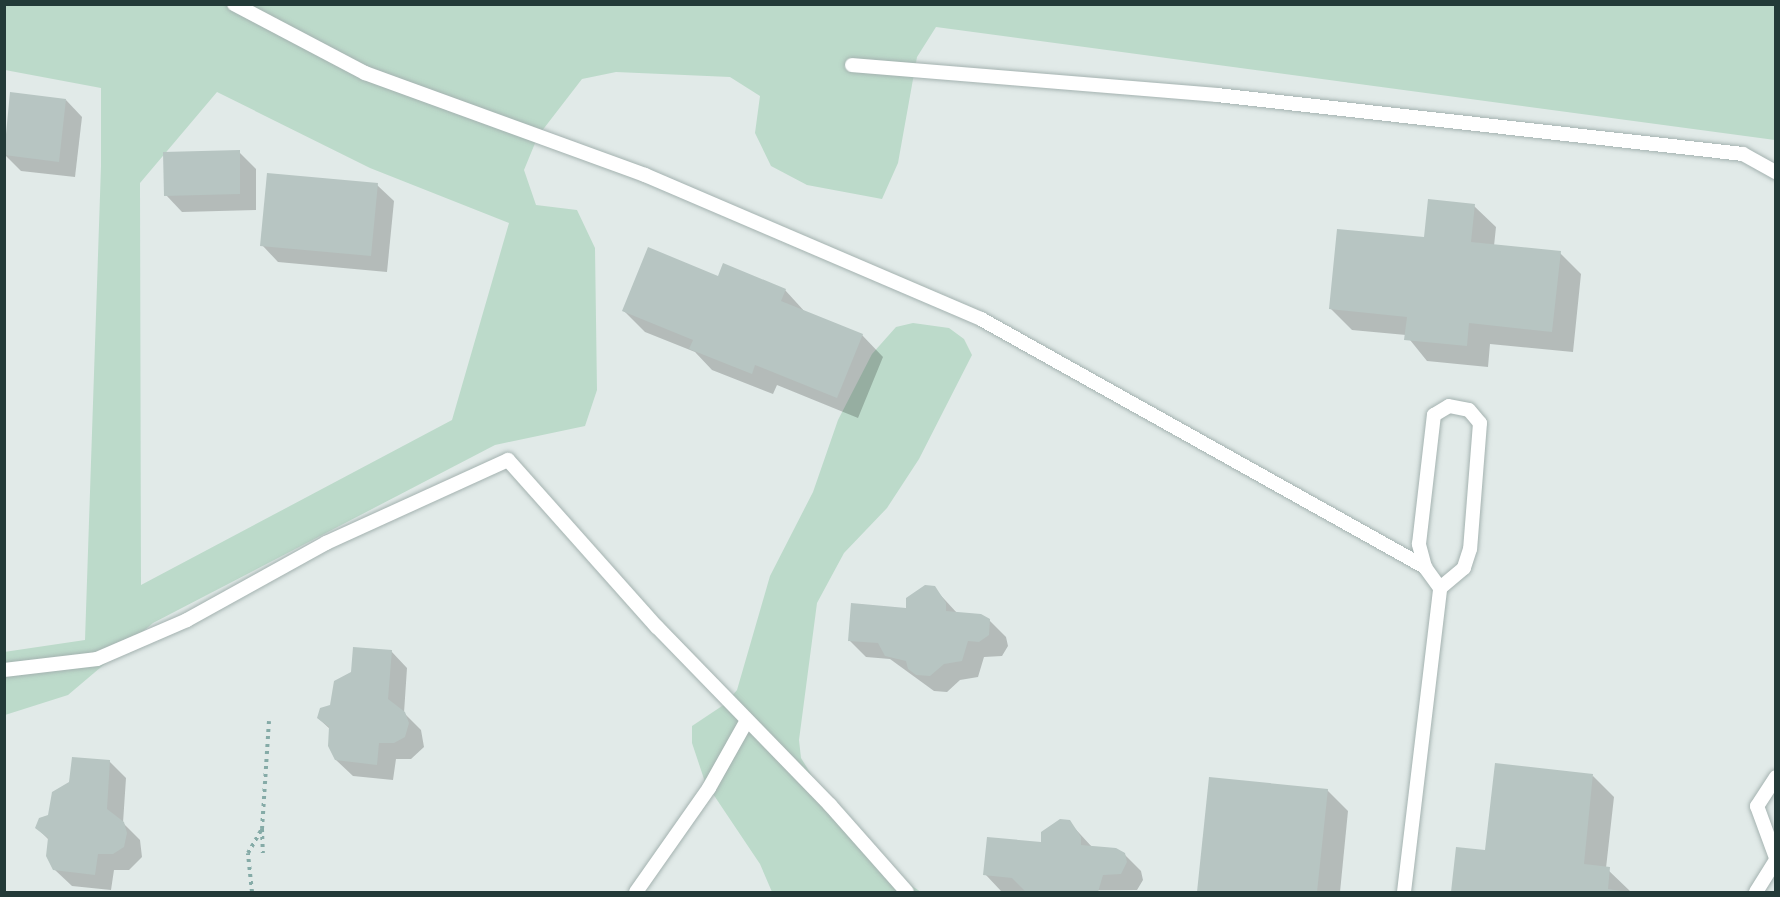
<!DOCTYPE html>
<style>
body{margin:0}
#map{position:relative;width:1780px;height:897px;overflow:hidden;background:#e1eae8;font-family:Commissioner,sans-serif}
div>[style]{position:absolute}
.green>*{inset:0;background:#bcdaca}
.shadow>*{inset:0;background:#0003}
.building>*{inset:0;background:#b7c5c2}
.path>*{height:4px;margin-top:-2px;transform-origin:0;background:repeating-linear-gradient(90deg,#85aba7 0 3px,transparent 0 7.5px)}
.roads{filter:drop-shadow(0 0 2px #a4b2b0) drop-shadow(0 0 2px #a4b2b0)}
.lane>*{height:14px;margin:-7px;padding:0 7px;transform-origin:7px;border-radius:7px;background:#fff}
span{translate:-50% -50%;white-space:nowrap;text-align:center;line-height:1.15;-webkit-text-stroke:6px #f1f7f6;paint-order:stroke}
.frame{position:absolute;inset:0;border:6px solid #233a38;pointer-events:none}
</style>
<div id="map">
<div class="green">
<i style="clip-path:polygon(evenodd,5px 5px,1775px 5px,1775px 140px,936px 27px,917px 57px,898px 163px,882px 199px,807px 185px,771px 166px,755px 133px,760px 96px,730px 77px,616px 72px,582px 79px,538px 136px,524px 170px,536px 205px,577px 210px,595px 248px,597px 390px,585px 426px,495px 445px,153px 623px,68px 695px,5px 715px,4px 652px,85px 640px,101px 166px,101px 88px,5px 70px,5px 5px,217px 92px,370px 168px,509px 223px,452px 420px,141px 585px,140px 183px,217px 92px)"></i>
<i style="clip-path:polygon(913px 323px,949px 328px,964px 339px,972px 355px,919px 459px,887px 508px,844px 553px,817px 603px,799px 740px,801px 758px,833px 810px,903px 880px,921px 892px,772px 892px,760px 864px,705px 782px,692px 743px,692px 726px,725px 704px,737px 690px,770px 576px,813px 492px,838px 420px,872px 354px,896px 327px)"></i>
</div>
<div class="shadow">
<i style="clip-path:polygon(66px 100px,82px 117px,75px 177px,21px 171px,4px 154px)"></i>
<i style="clip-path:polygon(239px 152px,256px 169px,256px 210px,182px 212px,166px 195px)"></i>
<i style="clip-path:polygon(377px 185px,394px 201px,387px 272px,278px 262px,262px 245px)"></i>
<i style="clip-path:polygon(1474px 206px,1496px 227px,1494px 246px,1560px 253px,1581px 274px,1573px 352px,1490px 344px,1488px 367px,1427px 361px,1406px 335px,1352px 330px,1330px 308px)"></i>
<i style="clip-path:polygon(719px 278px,785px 290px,806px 313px,862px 335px,883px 357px,858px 418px,777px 385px,773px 394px,712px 370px,695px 352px,645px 332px,624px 311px)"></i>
<i style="clip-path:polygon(934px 588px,957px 613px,989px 620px,1006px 637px,1008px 646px,1002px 656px,984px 657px,978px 677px,960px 680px,947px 692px,934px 691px,890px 659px,866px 657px,849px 640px,907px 609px)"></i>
<i style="clip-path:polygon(391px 651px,407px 668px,404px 713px,421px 730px,424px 747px,411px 759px,396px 759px,393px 780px,353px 776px,336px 760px,331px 730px,318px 718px)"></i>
<i style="clip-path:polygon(109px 761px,126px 778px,123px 823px,140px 840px,142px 857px,129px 870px,114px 870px,111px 890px,72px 886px,55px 870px,49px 840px,37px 828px)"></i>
<i style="clip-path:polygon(1593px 776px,1614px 797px,1606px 868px,1631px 892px,1452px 892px,1457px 849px,1486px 852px)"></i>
<i style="clip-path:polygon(1210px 778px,1327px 790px,1348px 811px,1340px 892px,1199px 892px)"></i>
<i style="clip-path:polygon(1069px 822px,1092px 847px,1124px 854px,1141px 871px,1143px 880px,1137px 890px,1001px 891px,985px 874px,1042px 843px)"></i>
</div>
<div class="building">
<i style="clip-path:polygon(10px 92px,66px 99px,59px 162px,4px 155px)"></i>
<i style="clip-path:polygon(240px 150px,240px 194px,164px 196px,163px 152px)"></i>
<i style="clip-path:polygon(267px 173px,378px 183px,371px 256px,260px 246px)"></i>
<i style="clip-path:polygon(1428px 199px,1475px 204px,1471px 242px,1561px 251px,1552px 332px,1469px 323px,1467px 346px,1404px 340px,1407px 317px,1329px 309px,1337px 229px,1424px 237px)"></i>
<i style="clip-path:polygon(648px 247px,718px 276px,723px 263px,786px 289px,781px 301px,863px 334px,837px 398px,755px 365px,752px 374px,689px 349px,693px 340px,622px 311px)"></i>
<i style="clip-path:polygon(925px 585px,935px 586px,946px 603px,946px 611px,981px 614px,990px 619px,989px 635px,979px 642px,968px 641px,962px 661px,944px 664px,930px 676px,916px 675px,908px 669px,906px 661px,885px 656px,878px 643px,848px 641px,851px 603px,906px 608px,906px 598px)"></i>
<i style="clip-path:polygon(353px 647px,392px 650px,388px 699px,405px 712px,409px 723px,405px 737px,394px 743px,379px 743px,377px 765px,335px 760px,328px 746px,329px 727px,317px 718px,320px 708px,330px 705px,334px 681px,351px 672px)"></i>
<i style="clip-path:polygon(72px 757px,110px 760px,107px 809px,124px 822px,127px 833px,124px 847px,113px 854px,98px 854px,95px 875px,53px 870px,46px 856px,48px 838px,35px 828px,39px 818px,48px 815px,52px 792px,69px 782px)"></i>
<i style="clip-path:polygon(1495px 763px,1593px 774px,1584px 864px,1610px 867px,1608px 889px,1627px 892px,1451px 892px,1456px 847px,1485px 850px)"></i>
<i style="clip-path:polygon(1209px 777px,1328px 789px,1317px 892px,1197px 892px)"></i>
<i style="clip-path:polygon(1060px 819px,1070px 820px,1081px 837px,1081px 845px,1116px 848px,1125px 853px,1127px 862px,1121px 874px,1103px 875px,1098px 892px,1026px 892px,1012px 878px,983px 875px,987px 837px,1041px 842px,1041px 832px)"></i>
</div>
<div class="path">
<i style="left:262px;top:829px;width:24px;rotate:88deg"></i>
<i style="left:252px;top:892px;width:39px;rotate:-96deg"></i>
<i style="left:248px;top:853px;width:28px;rotate:-60deg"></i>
<i style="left:262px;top:829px;width:108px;rotate:-86.3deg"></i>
</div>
<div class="roads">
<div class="lane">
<i style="left:234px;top:4px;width:148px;rotate:27.8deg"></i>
<i style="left:365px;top:73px;width:298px;rotate:20deg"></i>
<i style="left:645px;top:175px;width:366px;rotate:23.2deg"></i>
<i style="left:981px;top:319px;width:509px;rotate:29.19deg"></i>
<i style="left:852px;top:65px;width:366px;rotate:4.7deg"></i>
<i style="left:1217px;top:95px;width:529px;rotate:6.4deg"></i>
<i style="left:1743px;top:154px;width:38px;rotate:29deg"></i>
<i style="left:4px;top:670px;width:94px;rotate:-6.7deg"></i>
<i style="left:97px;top:659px;width:98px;rotate:-23.4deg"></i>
<i style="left:187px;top:620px;width:159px;rotate:-29deg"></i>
<i style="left:326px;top:543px;width:200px;rotate:-24.5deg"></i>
<i style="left:508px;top:460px;width:224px;rotate:48.3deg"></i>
<i style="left:657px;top:627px;width:248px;rotate:45.8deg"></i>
<i style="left:830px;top:805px;width:116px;rotate:48.5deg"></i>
<i style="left:1776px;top:777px;width:35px;rotate:123deg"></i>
<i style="left:1757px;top:806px;width:55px;rotate:69.9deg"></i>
<i style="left:636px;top:892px;width:127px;rotate:-54.9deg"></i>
<i style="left:709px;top:788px;width:76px;rotate:-60.7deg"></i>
<i style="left:1404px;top:892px;width:306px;rotate:-83.2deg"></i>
<i style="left:1440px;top:588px;width:26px;rotate:-126deg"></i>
<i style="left:1425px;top:567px;width:24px;rotate:-105deg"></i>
<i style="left:1419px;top:544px;width:130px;rotate:-83.4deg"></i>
<i style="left:1434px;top:415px;width:17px;rotate:-31deg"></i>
<i style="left:1449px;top:406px;width:20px;rotate:11deg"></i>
<i style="left:1469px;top:410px;width:17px;rotate:50deg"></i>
<i style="left:1480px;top:423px;width:126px;rotate:94.5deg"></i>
<i style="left:1470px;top:549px;width:20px;rotate:108deg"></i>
<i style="left:1464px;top:568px;width:31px;rotate:140deg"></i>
<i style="left:1756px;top:892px;width:38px;rotate:-58deg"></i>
</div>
</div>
<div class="frame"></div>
</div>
